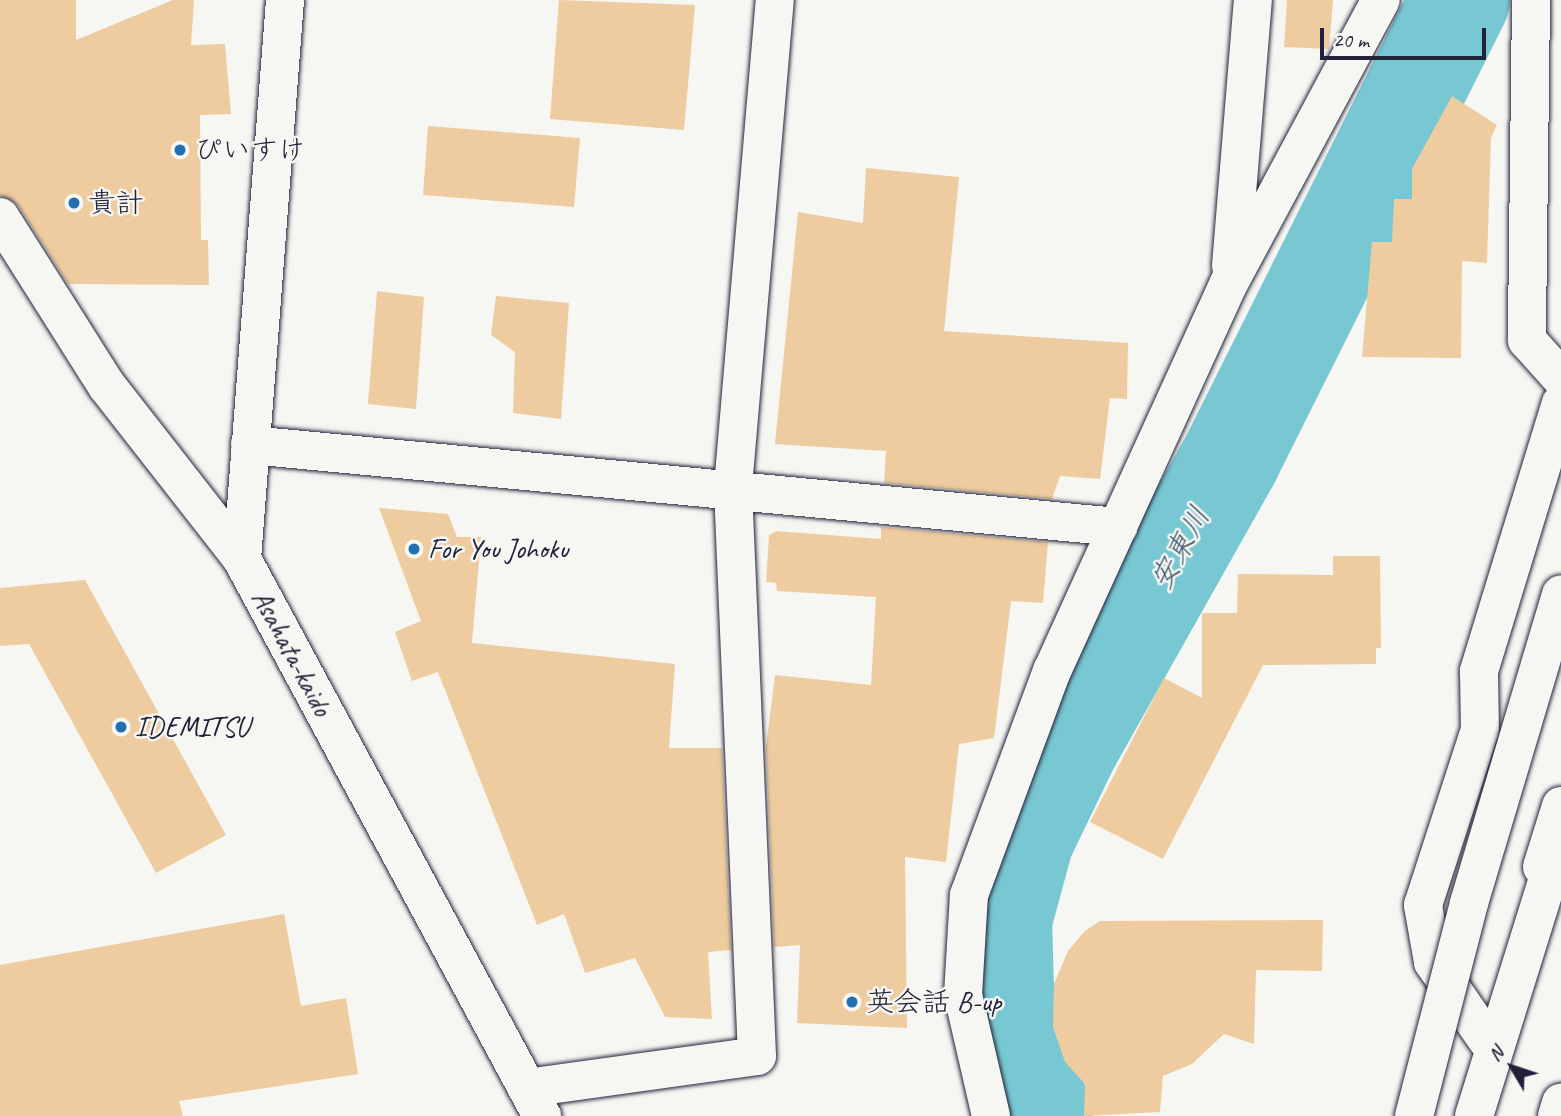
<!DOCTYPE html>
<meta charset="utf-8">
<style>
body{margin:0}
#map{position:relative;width:1561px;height:1116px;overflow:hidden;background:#f6f6f2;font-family:Caveat,"Klee One",sans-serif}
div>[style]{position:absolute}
.river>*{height:100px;margin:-50px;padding:0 50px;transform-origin:50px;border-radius:50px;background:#78c8d3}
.building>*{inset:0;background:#eecca0}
.roads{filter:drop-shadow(0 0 2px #22223b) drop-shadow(0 0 2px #22223b)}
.minor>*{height:38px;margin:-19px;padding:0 19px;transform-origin:19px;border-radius:19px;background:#f6f6f2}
.tertiary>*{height:38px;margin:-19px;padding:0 19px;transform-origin:19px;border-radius:19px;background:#f6f6f2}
.trunk>*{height:38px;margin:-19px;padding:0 19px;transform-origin:19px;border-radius:19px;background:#f6f6f2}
.motorway>*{height:38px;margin:-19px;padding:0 19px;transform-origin:19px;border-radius:19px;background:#f6f6f2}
.bridges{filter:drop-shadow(0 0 2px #22223b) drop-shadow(0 0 2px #22223b)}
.trunk-bridge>*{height:38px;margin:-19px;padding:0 19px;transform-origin:19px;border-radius:19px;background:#f6f6f2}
.dots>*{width:19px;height:19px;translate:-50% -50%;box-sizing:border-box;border:4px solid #f6f6f2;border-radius:50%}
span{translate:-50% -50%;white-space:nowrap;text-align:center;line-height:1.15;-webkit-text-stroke:5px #f6f6f2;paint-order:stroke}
.poi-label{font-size:28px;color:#22223b}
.left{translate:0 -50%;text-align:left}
.street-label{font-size:28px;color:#22223b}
.water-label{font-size:30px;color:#3c5469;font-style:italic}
.north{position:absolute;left:1477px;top:1032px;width:70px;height:70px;-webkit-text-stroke:5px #f6f6f2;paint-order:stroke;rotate:309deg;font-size:19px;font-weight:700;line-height:28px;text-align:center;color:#22223b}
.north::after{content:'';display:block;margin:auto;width:24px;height:32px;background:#22223b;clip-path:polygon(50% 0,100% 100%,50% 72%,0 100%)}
.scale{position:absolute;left:1320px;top:28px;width:166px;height:32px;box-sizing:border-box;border:4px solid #22223b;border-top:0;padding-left:9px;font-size:21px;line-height:24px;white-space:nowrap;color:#22223b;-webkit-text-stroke:5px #f6f6f2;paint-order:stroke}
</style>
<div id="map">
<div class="river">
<i style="left:1042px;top:1116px;width:132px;rotate:-106.8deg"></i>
<i style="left:1004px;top:990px;width:70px;rotate:-91.6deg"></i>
<i style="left:1002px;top:920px;width:84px;rotate:-74.8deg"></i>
<i style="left:1024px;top:839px;width:106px;rotate:-64.2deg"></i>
<i style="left:1070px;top:744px;width:326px;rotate:-60.6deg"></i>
<i style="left:1230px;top:460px;width:514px;rotate:-63.43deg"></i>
</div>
<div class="building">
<i style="clip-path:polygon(0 0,76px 0,76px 40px,173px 0,194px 0,191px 45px,225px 44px,231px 114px,200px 115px,201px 240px,208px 240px,209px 285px,68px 284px,18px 205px,0 195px)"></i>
<i style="clip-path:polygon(559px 0,695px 5px,684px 130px,550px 119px)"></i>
<i style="clip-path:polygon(1287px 0,1333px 0,1329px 49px,1284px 47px)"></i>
<i style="clip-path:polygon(1452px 96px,1497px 125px,1491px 138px,1487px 263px,1462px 261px,1461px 358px,1362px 357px,1372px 242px,1392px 242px,1394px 199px,1412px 199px,1412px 169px)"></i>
<i style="clip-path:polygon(428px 126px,580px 138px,574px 207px,423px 195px)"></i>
<i style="clip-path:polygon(866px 168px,959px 177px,944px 331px,1128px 343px,1127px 399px,1110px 398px,1100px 479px,1060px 476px,1052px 499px,884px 483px,886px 451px,775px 444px,798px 212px,863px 223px)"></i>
<i style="clip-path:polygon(377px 291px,424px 297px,416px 409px,368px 404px)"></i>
<i style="clip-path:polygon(496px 296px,569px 303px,561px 419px,513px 413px,515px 352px,491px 335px)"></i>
<i style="clip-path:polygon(379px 508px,448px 514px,457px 537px,481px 537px,472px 643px,675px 664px,669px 748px,722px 748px,731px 950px,708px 952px,712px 1019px,665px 1017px,635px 958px,585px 973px,564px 914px,537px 925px,438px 672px,412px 681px,395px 632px,421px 621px)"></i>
<i style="clip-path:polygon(881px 527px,1048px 542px,1043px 603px,1011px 601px,994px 738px,959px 744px,946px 862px,905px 857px,907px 1028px,797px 1023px,800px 945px,774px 947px,766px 747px,775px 675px,871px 685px,876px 597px,777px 591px,776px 583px,766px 582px,769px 535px,776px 531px,881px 539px)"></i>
<i style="clip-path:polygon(1333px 556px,1380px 556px,1381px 648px,1376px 648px,1376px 664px,1263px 665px,1163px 859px,1090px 822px,1164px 678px,1202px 698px,1202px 613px,1237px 613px,1238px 574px,1333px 575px)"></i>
<i style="clip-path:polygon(85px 580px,226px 835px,156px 873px,29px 644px,0 646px,0 588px)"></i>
<i style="clip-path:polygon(284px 914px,301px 1006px,346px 998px,358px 1074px,179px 1101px,183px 1116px,0 1116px,0 965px)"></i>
<i style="clip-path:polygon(1323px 920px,1322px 971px,1256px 970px,1254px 1044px,1224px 1034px,1192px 1064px,1163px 1076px,1160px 1112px,1084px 1116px,1085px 1084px,1065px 1062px,1053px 1027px,1054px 984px,1068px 951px,1085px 931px,1100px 921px)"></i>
</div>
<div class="roads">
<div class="minor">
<i style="left:1531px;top:0;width:340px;rotate:90.7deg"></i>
<i style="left:1527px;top:340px;width:51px;rotate:48.2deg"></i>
<i style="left:1231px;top:266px;width:267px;rotate:-85.3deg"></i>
<i style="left:250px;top:445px;width:872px;rotate:5.4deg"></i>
<i style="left:1487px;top:1040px;width:95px;rotate:-124.7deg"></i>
<i style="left:1433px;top:962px;width:58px;rotate:-100deg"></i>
<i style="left:1423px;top:905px;width:184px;rotate:-72deg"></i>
<i style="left:1480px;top:730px;width:59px;rotate:-91deg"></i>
<i style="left:1479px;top:671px;width:280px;rotate:-73deg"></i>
<i style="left:527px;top:1088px;width:232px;rotate:-7.9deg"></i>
<i style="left:757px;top:1056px;width:570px;rotate:-92.42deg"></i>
<i style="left:733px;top:487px;width:489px;rotate:-85.1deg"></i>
<i style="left:991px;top:1116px;width:124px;rotate:-103deg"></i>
<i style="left:963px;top:995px;width:100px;rotate:-86.6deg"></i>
<i style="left:969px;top:895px;width:239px;rotate:-69.7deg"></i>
<i style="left:1052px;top:671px;width:426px;rotate:-65.5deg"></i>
<i style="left:1229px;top:283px;width:321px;rotate:-61.8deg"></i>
</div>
<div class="tertiary">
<i style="left:0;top:217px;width:200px;rotate:57.7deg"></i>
<i style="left:107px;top:386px;width:219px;rotate:52deg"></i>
<i style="left:242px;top:559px;width:633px;rotate:61.69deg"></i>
<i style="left:242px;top:559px;width:561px;rotate:-85.6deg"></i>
</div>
<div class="trunk">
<i style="left:1542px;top:867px;width:64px;rotate:-72.7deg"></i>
</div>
<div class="motorway">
<i style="left:1474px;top:1116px;width:292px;rotate:-72.7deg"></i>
<i style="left:1557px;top:1116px;width:14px;rotate:-73deg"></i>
</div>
</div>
<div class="bridges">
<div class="trunk-bridge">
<i style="left:1414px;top:1116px;width:220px;rotate:-75.5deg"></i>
<i style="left:1469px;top:903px;width:322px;rotate:-73.4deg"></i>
</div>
</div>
<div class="dots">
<i style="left:180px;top:150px;background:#1f6fb2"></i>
<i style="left:74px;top:203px;background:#1f6fb2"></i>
<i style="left:414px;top:549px;background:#1f6fb2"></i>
<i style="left:121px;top:727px;background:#1f6fb2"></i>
<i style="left:852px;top:1002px;background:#1f6fb2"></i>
</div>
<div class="poi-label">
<span class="left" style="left:194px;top:150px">ぴいすけ</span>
<span class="left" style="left:88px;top:203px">貴計</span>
<span class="left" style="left:428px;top:549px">For You Johoku</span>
<span class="left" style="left:135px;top:727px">IDEMITSU</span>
<span class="left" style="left:866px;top:1002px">英会話 B-up</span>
</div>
<div class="street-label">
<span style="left:292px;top:653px;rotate:62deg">Asahata-kaido</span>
</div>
<div class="water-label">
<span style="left:1180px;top:548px;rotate:-61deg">安東川</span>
</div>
<div class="north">N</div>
<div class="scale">20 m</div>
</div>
